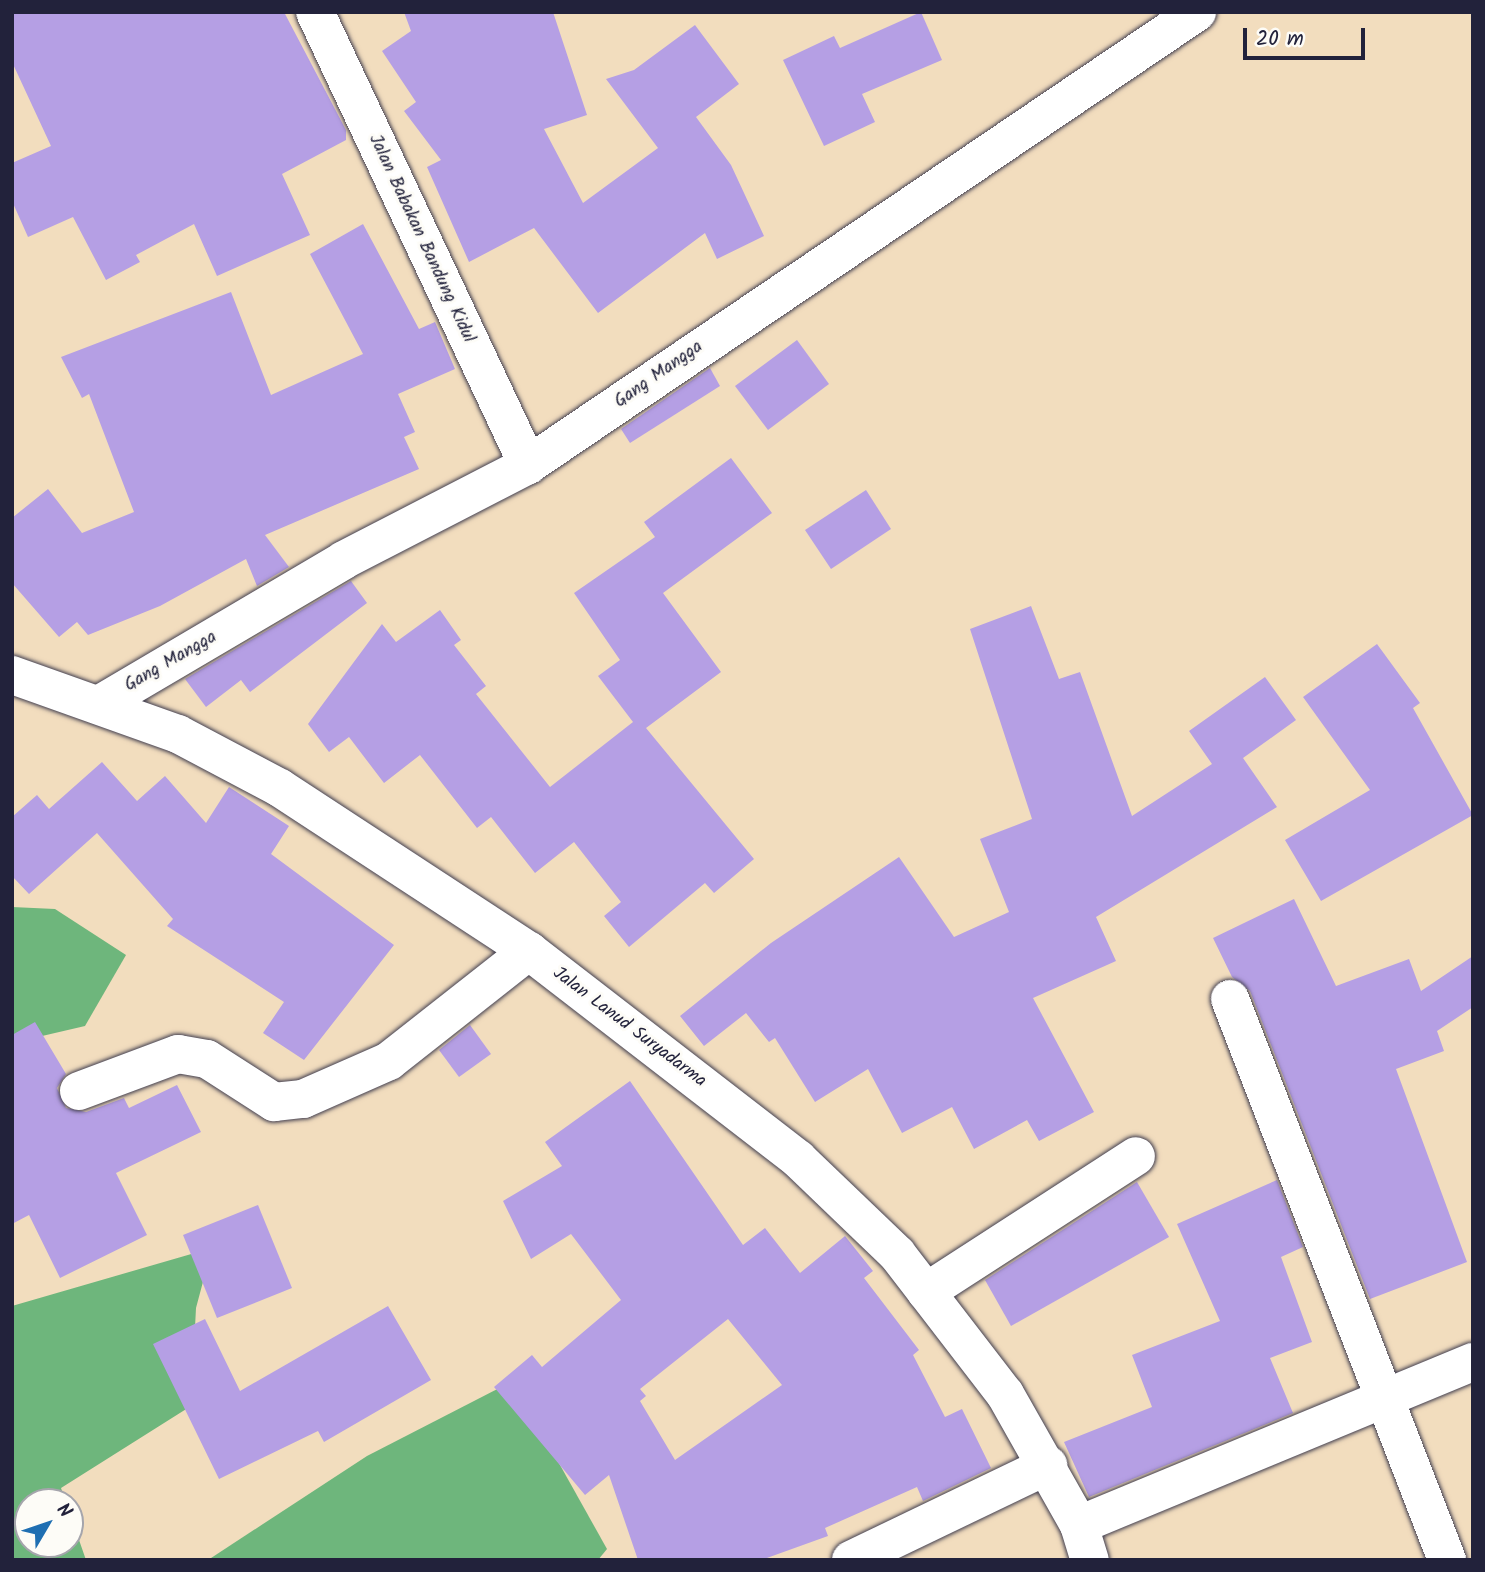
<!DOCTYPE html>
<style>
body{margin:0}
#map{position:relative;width:1485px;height:1572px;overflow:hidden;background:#f2ddbe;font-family:Kalam,sans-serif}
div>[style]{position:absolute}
.forest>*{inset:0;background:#6eb67c}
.building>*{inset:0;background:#b59fe4}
.roads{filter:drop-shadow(0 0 2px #413e4f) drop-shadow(0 0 2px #413e4f)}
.street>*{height:38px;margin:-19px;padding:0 19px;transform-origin:19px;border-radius:19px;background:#fff}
span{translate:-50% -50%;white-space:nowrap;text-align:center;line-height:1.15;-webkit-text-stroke:6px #fdfcf7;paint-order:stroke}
.street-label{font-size:18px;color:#22223b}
.frame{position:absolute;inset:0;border:14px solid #22223b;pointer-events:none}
.north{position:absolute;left:14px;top:1488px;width:70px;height:70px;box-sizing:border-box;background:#fdfcf7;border:2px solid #a5a5ac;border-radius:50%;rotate:51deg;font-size:19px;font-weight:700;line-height:28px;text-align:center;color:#22223b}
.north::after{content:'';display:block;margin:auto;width:24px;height:32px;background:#1f6fb2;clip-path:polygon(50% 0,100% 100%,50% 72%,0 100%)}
.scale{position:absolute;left:1243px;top:28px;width:122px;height:32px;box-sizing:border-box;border:4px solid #22223b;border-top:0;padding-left:9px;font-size:21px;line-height:24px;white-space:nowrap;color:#22223b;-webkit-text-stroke:5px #fdfcf7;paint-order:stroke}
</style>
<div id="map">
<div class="forest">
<i style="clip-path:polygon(12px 907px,55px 909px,126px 955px,85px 1026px,12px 1043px)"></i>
<i style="clip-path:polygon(212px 1248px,196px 1308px,191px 1406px,61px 1488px,66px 1502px,28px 1502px,28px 1544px,70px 1544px,70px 1514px,86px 1560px,12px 1560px,12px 1306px)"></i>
<i style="clip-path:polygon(513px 1381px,607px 1549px,598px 1560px,208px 1560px,367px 1456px)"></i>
</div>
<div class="building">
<i style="clip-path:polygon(12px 12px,284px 12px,346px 130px,346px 140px,282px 174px,310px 235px,217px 276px,194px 224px,136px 255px,140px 262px,106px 280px,73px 217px,28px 237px,12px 201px,12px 163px,51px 146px,12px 62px)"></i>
<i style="clip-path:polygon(404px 12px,553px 12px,587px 115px,544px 129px,583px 203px,658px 148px,606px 79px,634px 70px,695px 25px,739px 84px,696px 117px,731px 165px,764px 236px,717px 259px,705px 233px,598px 313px,534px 228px,469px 262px,427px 167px,441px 160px,404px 111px,416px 102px,382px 51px,411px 31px)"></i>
<i style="clip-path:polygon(921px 12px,942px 60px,862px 94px,875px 122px,824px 146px,783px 60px,834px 36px,840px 48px)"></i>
<i style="clip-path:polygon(363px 224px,419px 329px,435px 322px,455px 369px,398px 394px,415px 432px,404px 437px,419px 469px,265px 535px,289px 567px,257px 586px,246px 559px,160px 606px,88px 635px,77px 622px,59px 637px,12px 583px,12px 518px,48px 489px,82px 533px,134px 512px,89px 394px,82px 398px,61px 357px,231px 292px,271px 395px,363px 354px,310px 254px)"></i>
<i style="clip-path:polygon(797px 340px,829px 384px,768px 430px,735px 386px)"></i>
<i style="clip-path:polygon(710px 368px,720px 386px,630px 443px,621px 429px)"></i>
<i style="clip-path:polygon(731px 458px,772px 513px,663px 593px,721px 672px,646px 728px,754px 859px,714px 893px,705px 883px,629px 947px,604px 916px,621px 902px,574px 842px,535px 873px,491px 817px,477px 828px,420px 755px,384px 783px,349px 737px,329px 752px,308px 724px,382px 624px,396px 642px,440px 610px,461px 640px,454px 645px,486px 686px,476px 694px,550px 787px,633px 722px,598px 676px,620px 660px,574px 593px,655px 537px,644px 522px)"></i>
<i style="clip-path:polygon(866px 490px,891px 529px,831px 569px,805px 530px)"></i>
<i style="clip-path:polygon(351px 581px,367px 603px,250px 692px,241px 680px,206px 707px,185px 679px)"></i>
<i style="clip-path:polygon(1031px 606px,1059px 679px,1080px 672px,1132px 816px,1212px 764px,1189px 731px,1265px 677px,1296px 720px,1243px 758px,1277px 807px,1096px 917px,1116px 961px,1033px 998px,1094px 1112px,1039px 1141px,1027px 1120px,974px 1149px,952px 1107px,902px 1133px,868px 1069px,815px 1102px,775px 1038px,769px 1042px,746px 1013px,704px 1046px,680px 1016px,771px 943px,899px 857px,954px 937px,1009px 912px,980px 839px,1032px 819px,970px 629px)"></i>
<i style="clip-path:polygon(1377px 644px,1420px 703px,1413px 708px,1473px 815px,1321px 901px,1285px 840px,1370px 790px,1303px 697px)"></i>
<i style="clip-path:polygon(102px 762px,137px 801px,165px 776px,206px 823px,229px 787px,289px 826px,271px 854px,394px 945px,304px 1060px,263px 1033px,284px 1002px,167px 926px,173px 919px,97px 833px,29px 894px,12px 876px,12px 817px,37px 795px,49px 809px)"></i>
<i style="clip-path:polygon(1294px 899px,1336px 986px,1409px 959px,1421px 991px,1473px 956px,1473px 1007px,1437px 1031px,1444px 1051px,1396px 1069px,1467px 1262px,1370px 1299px,1250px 991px,1232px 977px,1213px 938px)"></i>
<i style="clip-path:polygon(35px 1022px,66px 1074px,57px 1088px,66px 1108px,86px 1112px,124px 1098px,129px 1108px,177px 1085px,201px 1132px,116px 1173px,147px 1235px,60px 1278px,29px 1215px,12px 1224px,12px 1035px)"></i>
<i style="clip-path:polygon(470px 1025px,491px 1054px,459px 1077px,439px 1050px)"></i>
<i style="clip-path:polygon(evenodd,630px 1081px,743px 1245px,765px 1228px,800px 1273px,845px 1236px,873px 1271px,864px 1278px,919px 1350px,913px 1355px,945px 1417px,962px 1409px,991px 1468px,923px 1501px,917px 1487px,825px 1528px,828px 1536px,761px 1560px,638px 1560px,609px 1475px,585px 1495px,494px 1387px,532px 1355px,542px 1367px,621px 1300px,571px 1234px,531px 1259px,503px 1201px,562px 1166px,545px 1142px,630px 1081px,728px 1319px,782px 1385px,675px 1460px,640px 1401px,646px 1396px,640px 1389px,728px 1319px)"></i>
<i style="clip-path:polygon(1277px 1180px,1303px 1247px,1281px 1257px,1312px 1342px,1270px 1358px,1293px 1413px,1089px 1497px,1064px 1442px,1152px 1407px,1132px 1355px,1220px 1321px,1177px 1224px)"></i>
<i style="clip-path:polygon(1137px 1182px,1169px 1237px,1011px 1326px,985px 1280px)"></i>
<i style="clip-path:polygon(258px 1205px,292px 1288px,217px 1318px,183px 1235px)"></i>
<i style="clip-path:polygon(388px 1306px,431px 1380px,324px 1442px,318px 1431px,219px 1479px,153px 1344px,205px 1319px,240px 1391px)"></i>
</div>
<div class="roads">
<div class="street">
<i style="left:315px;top:12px;width:501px;rotate:64.82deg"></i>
<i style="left:12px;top:675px;width:176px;rotate:19.6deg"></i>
<i style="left:178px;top:734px;width:115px;rotate:27.9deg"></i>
<i style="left:280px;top:788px;width:298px;rotate:33.2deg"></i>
<i style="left:529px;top:951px;width:340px;rotate:37.7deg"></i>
<i style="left:798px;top:1159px;width:137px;rotate:43.8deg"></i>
<i style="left:897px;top:1254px;width:177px;rotate:52.4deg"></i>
<i style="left:1005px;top:1394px;width:150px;rotate:60.5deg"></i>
<i style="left:1079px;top:1525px;width:37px;rotate:73deg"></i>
<i style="left:100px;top:704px;width:283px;rotate:-30.5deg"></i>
<i style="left:344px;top:560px;width:207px;rotate:-27.3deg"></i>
<i style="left:528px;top:465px;width:808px;rotate:-34.1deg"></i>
<i style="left:1230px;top:999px;width:602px;rotate:68.85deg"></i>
<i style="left:79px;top:1091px;width:106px;rotate:-20.5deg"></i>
<i style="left:178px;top:1054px;width:29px;rotate:10deg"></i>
<i style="left:207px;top:1059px;width:80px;rotate:32.7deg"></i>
<i style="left:274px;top:1102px;width:29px;rotate:-6deg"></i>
<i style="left:303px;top:1099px;width:94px;rotate:-23.8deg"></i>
<i style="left:389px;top:1061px;width:178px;rotate:-38.2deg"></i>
<i style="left:926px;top:1292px;width:250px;rotate:-32.9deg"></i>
<i style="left:1079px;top:1525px;width:426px;rotate:-22.5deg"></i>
<i style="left:851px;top:1560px;width:219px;rotate:-25.7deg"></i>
</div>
</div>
<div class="street-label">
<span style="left:421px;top:239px;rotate:65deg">Jalan Babakan Bandung Kidul</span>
<span style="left:659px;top:375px;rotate:-35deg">Gang Mangga</span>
<span style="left:171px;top:662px;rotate:-30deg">Gang Mangga</span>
<span style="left:629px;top:1028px;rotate:37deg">Jalan Lanud Suryadarma</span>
</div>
<div class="frame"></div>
<div class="north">N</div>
<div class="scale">20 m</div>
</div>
